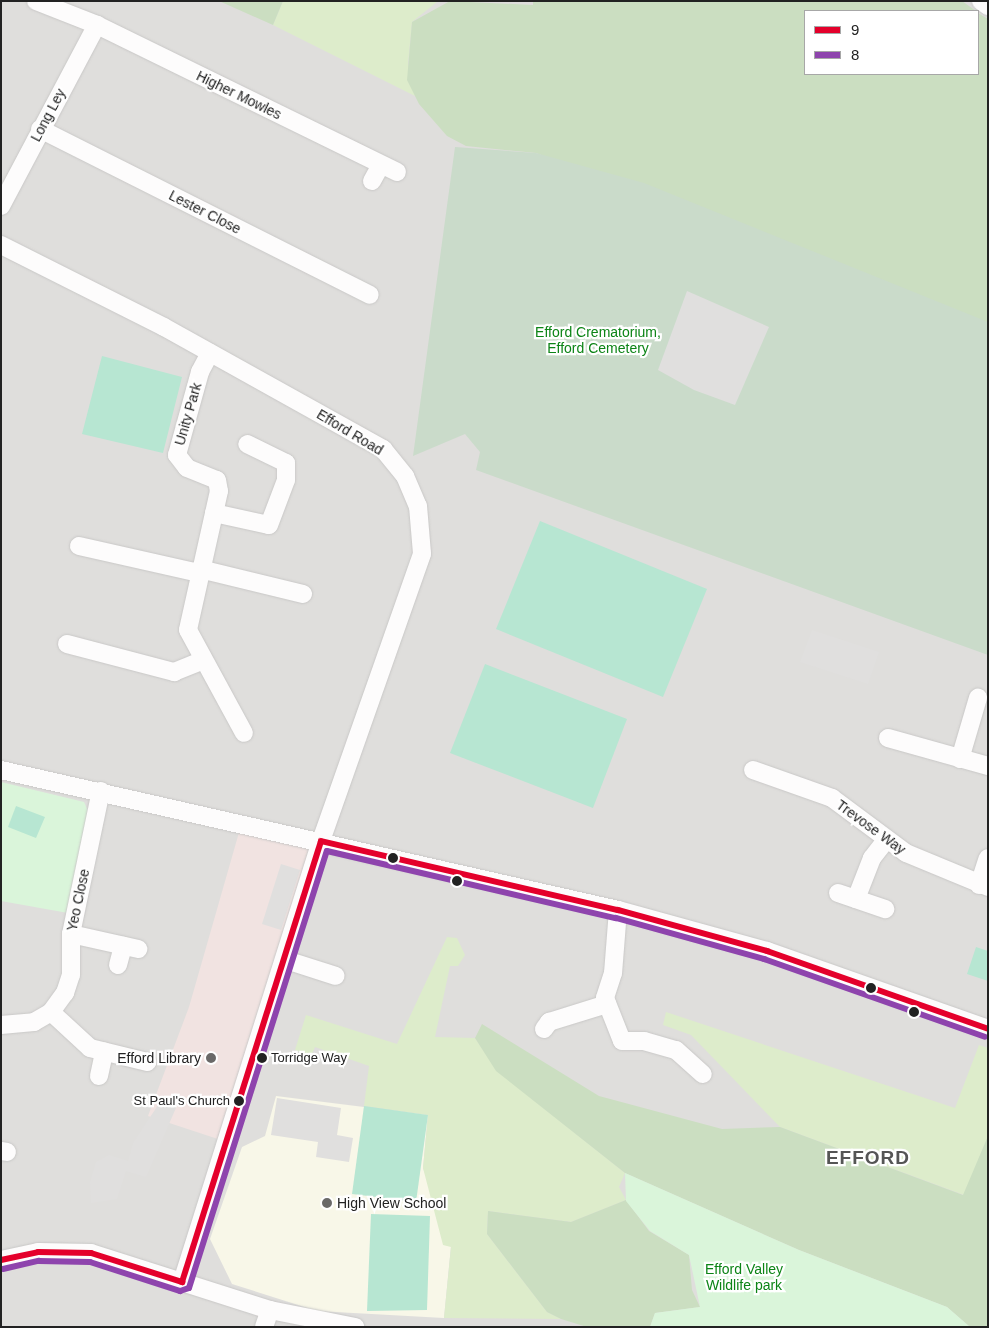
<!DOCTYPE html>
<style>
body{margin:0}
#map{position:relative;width:989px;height:1328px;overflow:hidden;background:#f0eeeb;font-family:Helvetica,sans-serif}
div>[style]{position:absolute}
.residential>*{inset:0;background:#dfdedc}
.commercial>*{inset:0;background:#f1e3e1}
.education>*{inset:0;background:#f8f7e8}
.grass>*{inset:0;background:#ddeccb}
.forest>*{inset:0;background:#cbdec1}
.cemetery>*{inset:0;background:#cadbca}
.park>*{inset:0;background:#daf5da}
.pitch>*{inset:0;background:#b7e6d2}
.parking>*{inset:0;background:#e0dfde}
.roads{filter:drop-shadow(0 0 1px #c9c8c7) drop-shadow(0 0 1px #c9c8c7)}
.minor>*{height:18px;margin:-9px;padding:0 9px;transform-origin:9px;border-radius:9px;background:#fdfcfc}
.bus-1>*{height:6px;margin:-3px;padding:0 3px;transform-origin:3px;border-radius:3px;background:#e4002b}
.bus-2>*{height:6px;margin:-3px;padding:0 3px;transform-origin:3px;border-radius:3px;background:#8e44ad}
.dots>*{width:14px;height:14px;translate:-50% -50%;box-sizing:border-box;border:2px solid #fff;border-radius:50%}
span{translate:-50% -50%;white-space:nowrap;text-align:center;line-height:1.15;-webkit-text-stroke:4.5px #fff;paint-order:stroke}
.bus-label{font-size:13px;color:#222}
.left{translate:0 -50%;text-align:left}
.right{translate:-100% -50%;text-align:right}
.street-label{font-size:14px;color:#222}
.park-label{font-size:14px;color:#0c8416}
.poi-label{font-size:14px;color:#222}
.district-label{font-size:19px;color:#555;font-weight:700;letter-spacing:1px}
.frame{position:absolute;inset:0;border:2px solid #222;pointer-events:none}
.legend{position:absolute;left:804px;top:10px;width:175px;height:65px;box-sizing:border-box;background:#fff;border:1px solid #a7a7a7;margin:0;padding:6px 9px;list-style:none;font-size:15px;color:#222}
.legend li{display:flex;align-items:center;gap:10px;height:25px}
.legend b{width:25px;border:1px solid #a7a7a7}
</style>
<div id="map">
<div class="residential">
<i style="clip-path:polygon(evenodd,1px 1px,988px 1px,988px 1327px,1px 1327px,1px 1px,805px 11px,978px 11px,978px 74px,805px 74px,805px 11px)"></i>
</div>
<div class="commercial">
<i style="clip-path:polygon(242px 822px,321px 841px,227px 1142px,148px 1116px,189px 1007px)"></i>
</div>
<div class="education">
<i style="clip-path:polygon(276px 1096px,428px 1115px,423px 1168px,451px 1246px,444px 1318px,317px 1311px,232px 1284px,210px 1239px,242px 1147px,265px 1136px)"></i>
</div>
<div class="grass">
<i style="clip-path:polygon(283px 1px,438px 1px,412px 22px,408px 64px,415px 96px,273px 25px)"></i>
<i style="clip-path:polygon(447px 937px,457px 938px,465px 955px,458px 966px,450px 966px,435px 1037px,475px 1038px,497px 1071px,625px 1173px,619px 1187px,626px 1200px,571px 1222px,488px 1211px,487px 1234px,547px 1312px,561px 1319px,444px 1318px,451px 1247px,443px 1245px,423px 1168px,428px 1115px,364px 1106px,369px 1066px,315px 1047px,311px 1056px,295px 1050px,306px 1015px,397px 1044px)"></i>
<i style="clip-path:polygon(666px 1012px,955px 1108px,979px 1045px,988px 1048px,988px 1136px,964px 1195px,780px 1127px,691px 1035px,663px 1025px)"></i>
</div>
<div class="forest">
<i style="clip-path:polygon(219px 1px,283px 1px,273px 25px)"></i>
<i style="clip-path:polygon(450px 1px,533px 5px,533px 1px,962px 1px,976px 11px,805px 11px,805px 74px,978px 74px,978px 13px,988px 19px,988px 326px,536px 153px,466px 146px,447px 136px,419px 104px,407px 80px,412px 22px)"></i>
<i style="clip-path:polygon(482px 1024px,599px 1096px,722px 1129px,780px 1127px,963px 1195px,988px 1136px,988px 1327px,970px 1327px,947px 1307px,799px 1250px,625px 1173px,496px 1071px,475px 1038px)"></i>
<i style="clip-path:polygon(626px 1200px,649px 1231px,689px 1255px,692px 1290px,700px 1307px,655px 1313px,650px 1327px,587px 1327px,561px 1319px,547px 1312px,487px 1234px,488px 1211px,571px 1222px)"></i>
</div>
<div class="cemetery">
<i style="clip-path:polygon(455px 147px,536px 153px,644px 183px,988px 322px,988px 655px,476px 470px,480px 452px,465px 434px,413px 456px)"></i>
</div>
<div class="park">
<i style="clip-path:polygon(1px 782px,84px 802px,89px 813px,68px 913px,1px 901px)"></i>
<i style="clip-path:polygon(625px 1173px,799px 1250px,947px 1307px,970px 1327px,650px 1327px,655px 1313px,700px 1307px,689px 1255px,650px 1231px,626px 1201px)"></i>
</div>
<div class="pitch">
<i style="clip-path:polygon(102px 356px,182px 377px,163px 453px,82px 434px)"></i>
<i style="clip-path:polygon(540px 521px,707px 589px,663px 697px,496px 629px)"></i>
<i style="clip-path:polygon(485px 664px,627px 719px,593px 808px,450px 753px)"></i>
<i style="clip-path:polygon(16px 806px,45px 817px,36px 838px,8px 827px)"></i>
<i style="clip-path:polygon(976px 947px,988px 951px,988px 981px,967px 974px)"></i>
<i style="clip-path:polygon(364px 1106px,428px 1115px,416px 1202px,352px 1194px)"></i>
<i style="clip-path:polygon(371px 1214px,430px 1216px,427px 1310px,367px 1311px)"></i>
</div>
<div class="parking">
<i style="clip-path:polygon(687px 291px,769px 327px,735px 405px,694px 390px,658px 370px)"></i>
<i style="clip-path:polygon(812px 630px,879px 652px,868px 684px,800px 662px)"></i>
<i style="clip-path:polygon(281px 864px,300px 870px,281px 930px,262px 924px)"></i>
<i style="clip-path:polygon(164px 1096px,179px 1101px,146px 1177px,126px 1171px,117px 1199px,91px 1203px,90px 1182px,96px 1162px,109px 1155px,128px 1161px,133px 1143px)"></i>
<i style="clip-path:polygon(277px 1098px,341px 1108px,337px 1135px,353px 1138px,349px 1162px,316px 1157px,318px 1142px,271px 1135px)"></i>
</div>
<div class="roads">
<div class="minor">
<i style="left:36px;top:1px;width:66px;rotate:21.5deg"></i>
<i style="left:97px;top:25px;width:334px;rotate:26.1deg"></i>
<i style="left:981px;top:1px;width:9px;rotate:36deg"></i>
<i style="left:40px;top:129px;width:369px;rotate:26.7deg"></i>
<i style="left:372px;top:181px;width:18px;rotate:-61deg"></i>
<i style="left:1px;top:206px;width:205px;rotate:-62.1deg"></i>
<i style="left:1px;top:245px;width:182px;rotate:26.7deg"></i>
<i style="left:164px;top:327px;width:251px;rotate:29.1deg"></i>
<i style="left:383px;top:449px;width:35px;rotate:51deg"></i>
<i style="left:405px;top:476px;width:33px;rotate:67deg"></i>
<i style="left:418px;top:506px;width:48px;rotate:85.2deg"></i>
<i style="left:422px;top:554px;width:304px;rotate:109.4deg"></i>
<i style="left:321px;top:841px;width:462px;rotate:107.5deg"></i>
<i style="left:210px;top:353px;width:21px;rotate:118deg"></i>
<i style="left:200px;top:372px;width:86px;rotate:105.5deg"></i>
<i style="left:177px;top:455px;width:16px;rotate:52deg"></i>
<i style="left:187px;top:468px;width:32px;rotate:22deg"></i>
<i style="left:217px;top:480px;width:11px;rotate:80deg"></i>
<i style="left:219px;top:491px;width:142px;rotate:102.6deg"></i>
<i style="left:188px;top:630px;width:117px;rotate:61.5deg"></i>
<i style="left:214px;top:513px;width:56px;rotate:12.3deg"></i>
<i style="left:269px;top:525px;width:48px;rotate:-69.3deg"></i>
<i style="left:286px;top:480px;width:17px;rotate:-90deg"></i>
<i style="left:286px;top:463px;width:43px;rotate:-154deg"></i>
<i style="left:79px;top:546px;width:123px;rotate:12.7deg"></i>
<i style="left:200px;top:569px;width:106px;rotate:13.6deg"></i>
<i style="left:67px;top:644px;width:111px;rotate:14.7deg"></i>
<i style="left:174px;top:672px;width:31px;rotate:-22deg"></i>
<i style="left:888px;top:738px;width:104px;rotate:15.6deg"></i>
<i style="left:960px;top:759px;width:64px;rotate:-73.6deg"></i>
<i style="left:1px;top:770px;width:633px;rotate:12.78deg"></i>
<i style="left:618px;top:910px;width:155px;rotate:15.4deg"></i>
<i style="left:767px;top:951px;width:234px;rotate:19.4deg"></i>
<i style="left:753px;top:770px;width:84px;rotate:19.5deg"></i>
<i style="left:832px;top:798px;width:92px;rotate:36.6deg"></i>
<i style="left:906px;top:853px;width:89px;rotate:22.5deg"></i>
<i style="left:979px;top:885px;width:28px;rotate:-72deg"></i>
<i style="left:838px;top:893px;width:50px;rotate:18.8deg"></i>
<i style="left:856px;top:899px;width:44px;rotate:-68.7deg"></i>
<i style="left:872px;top:858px;width:24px;rotate:-52deg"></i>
<i style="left:618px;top:910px;width:63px;rotate:94.5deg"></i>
<i style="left:613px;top:973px;width:26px;rotate:108deg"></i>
<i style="left:605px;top:998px;width:46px;rotate:68.4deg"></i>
<i style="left:622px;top:1041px;width:22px"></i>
<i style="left:644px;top:1041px;width:33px;rotate:16deg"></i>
<i style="left:676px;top:1050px;width:36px;rotate:42deg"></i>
<i style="left:71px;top:934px;width:69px;rotate:12.6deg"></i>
<i style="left:286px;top:960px;width:52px;rotate:17.7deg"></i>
<i style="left:118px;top:965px;width:20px;rotate:-75deg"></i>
<i style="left:51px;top:1012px;width:53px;rotate:42.7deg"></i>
<i style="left:90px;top:1048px;width:59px;rotate:13.8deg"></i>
<i style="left:1px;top:1025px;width:33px;rotate:-5deg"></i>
<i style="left:34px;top:1022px;width:20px;rotate:-30deg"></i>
<i style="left:51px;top:1012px;width:24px;rotate:-54deg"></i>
<i style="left:65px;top:993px;width:19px;rotate:-72deg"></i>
<i style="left:71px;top:975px;width:41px;rotate:-90deg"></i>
<i style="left:71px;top:934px;width:146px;rotate:-78.2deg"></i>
<i style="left:544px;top:1029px;width:9px;rotate:-54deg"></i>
<i style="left:549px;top:1022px;width:61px;rotate:-17.2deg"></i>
<i style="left:99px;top:1076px;width:25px;rotate:-78deg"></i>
<i style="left:1px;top:1151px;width:6px;rotate:9deg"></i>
<i style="left:1px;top:1260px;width:38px;rotate:-12deg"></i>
<i style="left:38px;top:1252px;width:53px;rotate:1.1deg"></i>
<i style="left:91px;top:1253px;width:188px;rotate:17.7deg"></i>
<i style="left:270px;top:1310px;width:87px;rotate:11.3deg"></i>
<i style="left:264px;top:1327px;width:18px;rotate:-71deg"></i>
</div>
</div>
<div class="bus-1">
<i style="left:1px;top:1260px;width:38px;rotate:-12deg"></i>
<i style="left:38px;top:1252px;width:53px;rotate:1.1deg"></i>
<i style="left:91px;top:1253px;width:96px;rotate:17.7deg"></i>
<i style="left:182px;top:1282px;width:462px;rotate:-72.5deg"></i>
<i style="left:321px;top:841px;width:305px;rotate:13.1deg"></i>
<i style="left:618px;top:910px;width:155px;rotate:15.4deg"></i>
<i style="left:767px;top:951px;width:234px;rotate:19.4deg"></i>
</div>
<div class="bus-2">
<i style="left:3px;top:1269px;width:37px;rotate:-13deg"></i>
<i style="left:39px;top:1261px;width:51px;rotate:1.1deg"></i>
<i style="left:90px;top:1262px;width:95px;rotate:17.9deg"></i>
<i style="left:180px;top:1291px;width:9px;rotate:-18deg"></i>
<i style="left:189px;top:1288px;width:458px;rotate:-72.5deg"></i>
<i style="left:327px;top:851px;width:297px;rotate:13.1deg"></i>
<i style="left:616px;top:918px;width:154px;rotate:15.5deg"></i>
<i style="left:764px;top:959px;width:234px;rotate:19.4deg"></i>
</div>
<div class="dots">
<i style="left:393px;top:858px;background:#222"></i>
<i style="left:457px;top:881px;background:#222"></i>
<i style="left:871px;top:988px;background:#222"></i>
<i style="left:914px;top:1012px;background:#222"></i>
<i style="left:211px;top:1058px;background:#6a6968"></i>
<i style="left:262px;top:1058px;background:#222"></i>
<i style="left:239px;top:1101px;background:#222"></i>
<i style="left:327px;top:1203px;background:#6a6968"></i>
</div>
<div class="bus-label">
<span class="left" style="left:271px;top:1058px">Torridge Way</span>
<span class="right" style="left:230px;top:1101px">St Paul's Church</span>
</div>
<div class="street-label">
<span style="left:239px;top:95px;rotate:26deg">Higher Mowles</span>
<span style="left:48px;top:115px;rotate:-62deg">Long Ley</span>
<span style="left:205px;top:212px;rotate:27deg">Lester Close</span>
<span style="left:188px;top:414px;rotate:-74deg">Unity Park</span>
<span style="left:350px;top:432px;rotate:31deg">Efford Road</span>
<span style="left:871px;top:827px;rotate:36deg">Trevose Way</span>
<span style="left:78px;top:900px;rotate:-78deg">Yeo Close</span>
</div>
<div class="park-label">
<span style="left:598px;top:340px">Efford Crematorium,<br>Efford Cemetery</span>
<span style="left:744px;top:1277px">Efford Valley<br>Wildlife park</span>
</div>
<div class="poi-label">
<span class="right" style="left:201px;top:1058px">Efford Library</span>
<span class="left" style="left:337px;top:1203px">High View School</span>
</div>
<div class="district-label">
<span style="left:868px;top:1158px">EFFORD</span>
</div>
<div class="frame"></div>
<ul class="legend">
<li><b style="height:6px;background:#e4002b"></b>9</li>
<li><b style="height:6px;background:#8e44ad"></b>8</li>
</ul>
</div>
